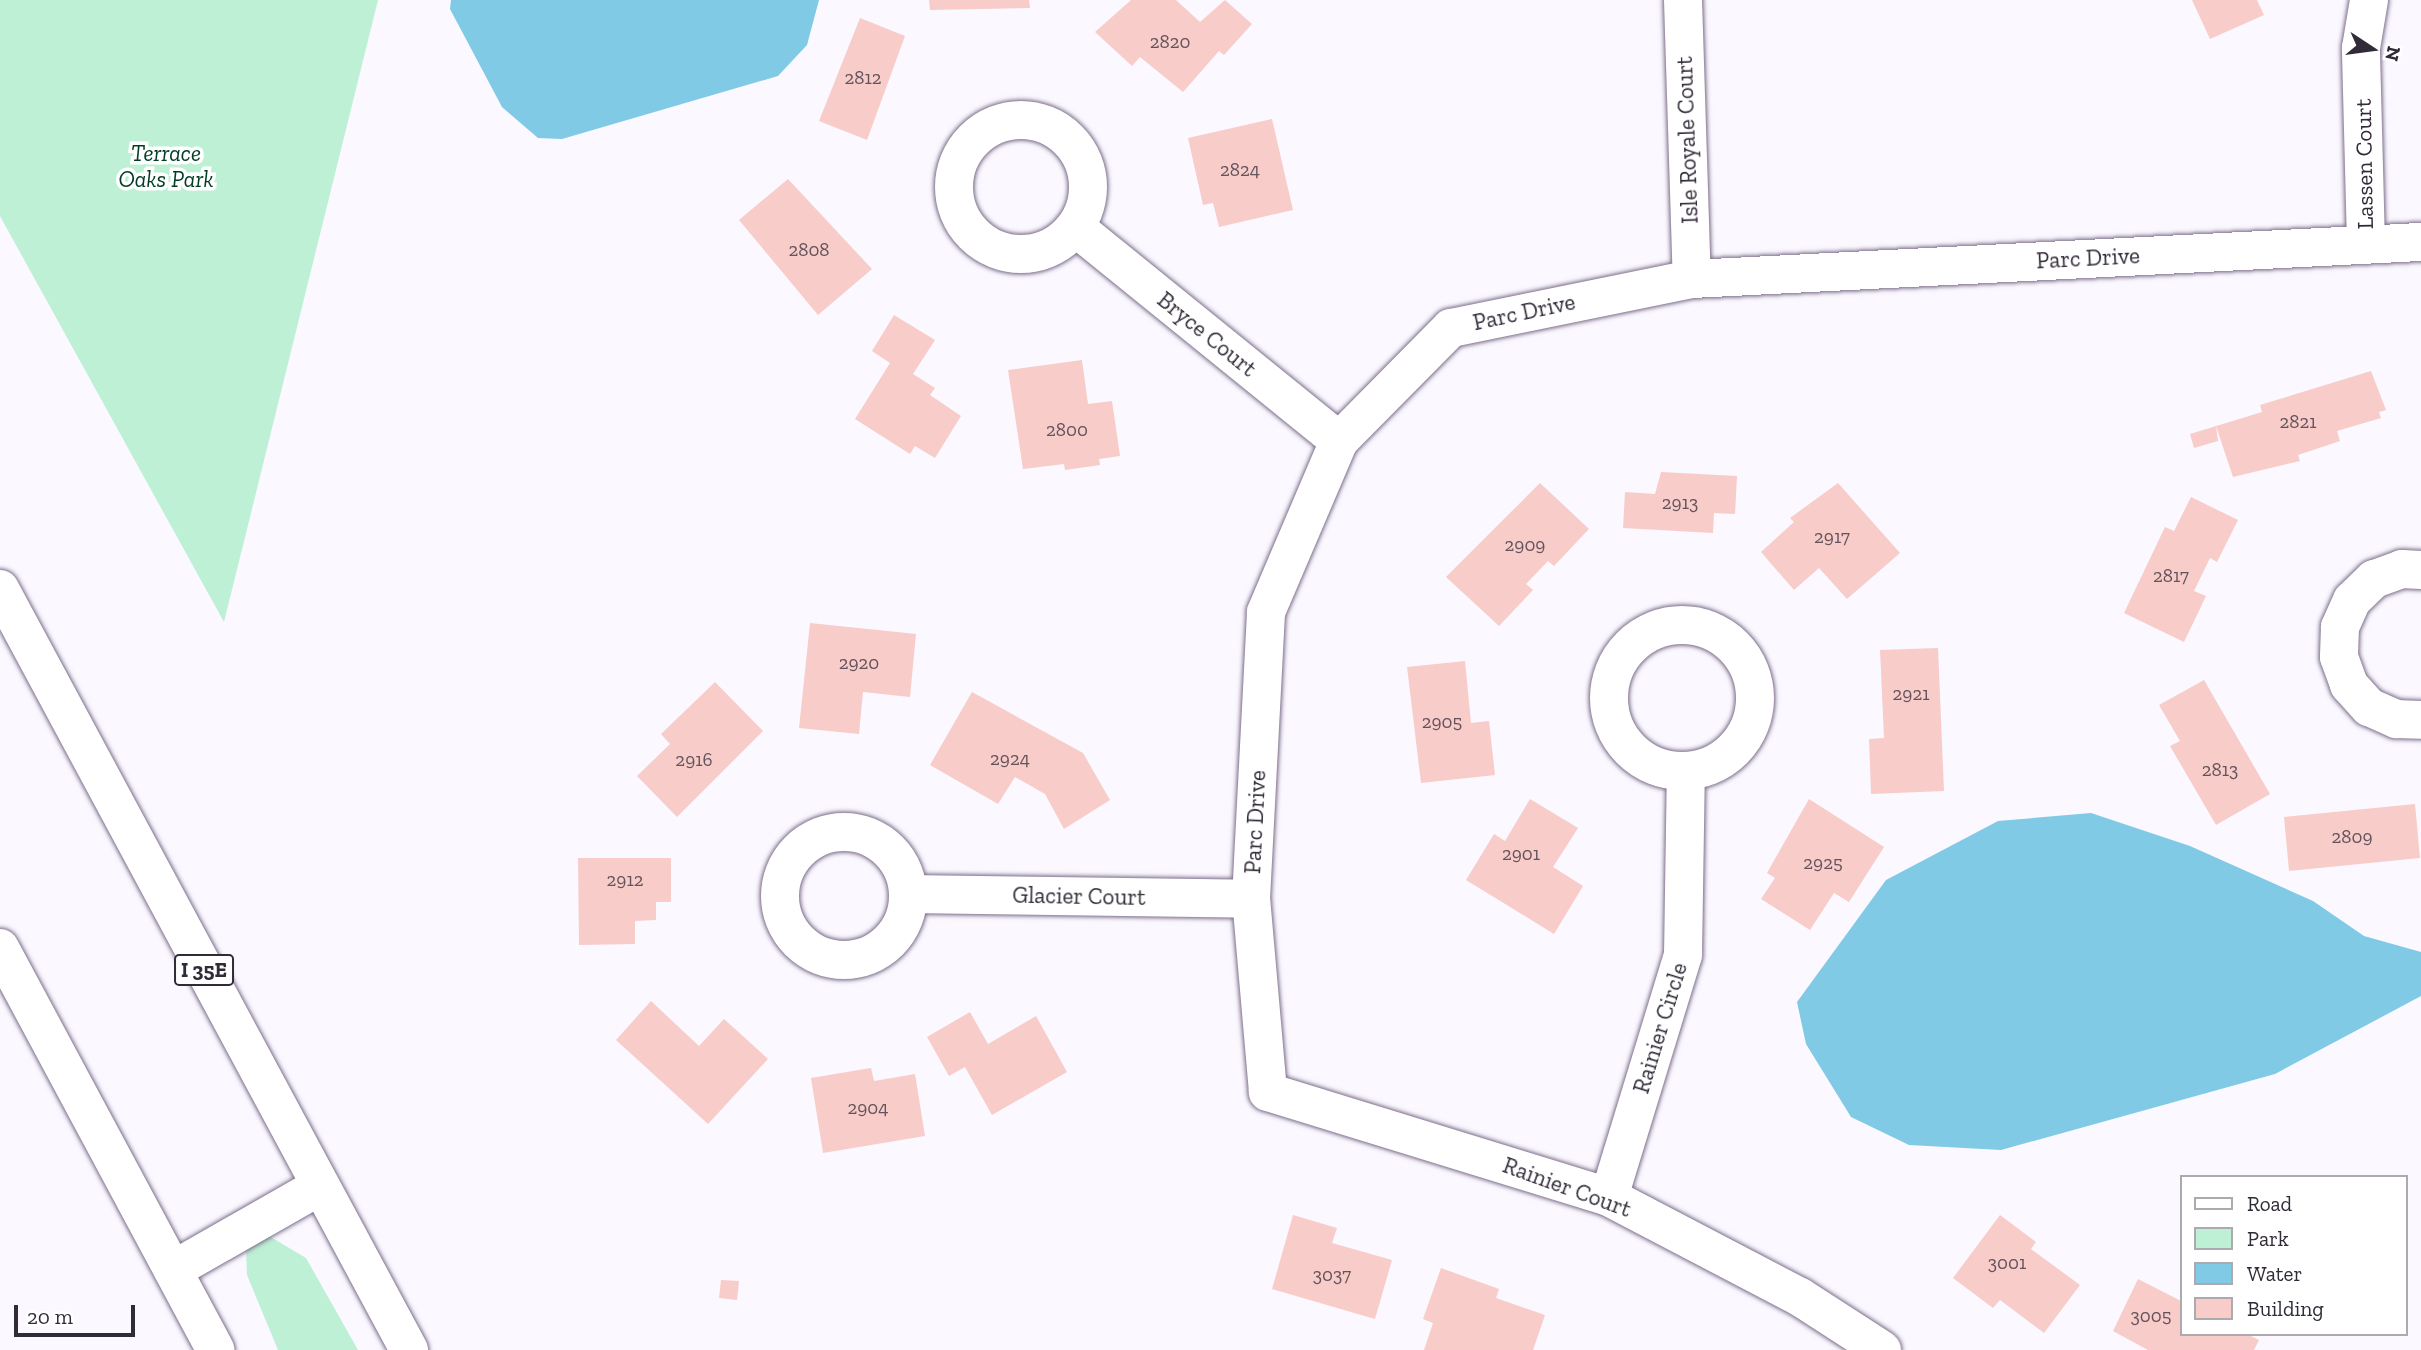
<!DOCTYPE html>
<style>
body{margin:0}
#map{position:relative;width:2421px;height:1350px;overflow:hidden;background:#fbf8ff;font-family:"Zilla Slab",serif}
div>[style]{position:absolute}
.green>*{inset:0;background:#bdf0d5}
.water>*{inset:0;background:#80cae5}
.building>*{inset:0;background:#f8ccc9}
.roads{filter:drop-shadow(0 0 2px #7d6e8b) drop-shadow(0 0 2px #7d6e8b)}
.minor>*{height:38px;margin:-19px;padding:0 19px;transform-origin:19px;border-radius:19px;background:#fff}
.minor>.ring{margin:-19px;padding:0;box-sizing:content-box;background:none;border:38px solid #fff;border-radius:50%}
.highway>*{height:38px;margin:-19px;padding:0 19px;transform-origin:19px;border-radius:19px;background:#fff}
span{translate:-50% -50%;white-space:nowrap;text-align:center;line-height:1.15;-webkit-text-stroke:7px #fff;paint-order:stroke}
.number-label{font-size:19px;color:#63535c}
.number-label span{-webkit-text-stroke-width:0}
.shield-label span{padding:2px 5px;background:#fff;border:2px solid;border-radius:5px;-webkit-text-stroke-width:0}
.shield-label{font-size:21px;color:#312b38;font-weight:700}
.street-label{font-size:23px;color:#312b38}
.park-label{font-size:23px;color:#023c26;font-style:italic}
.legend{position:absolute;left:2180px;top:1175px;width:228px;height:161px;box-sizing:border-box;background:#fff;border:2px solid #adaaaf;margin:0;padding:9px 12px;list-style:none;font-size:21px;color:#312b38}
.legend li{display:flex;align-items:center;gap:14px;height:35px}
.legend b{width:35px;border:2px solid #adaaaf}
.north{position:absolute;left:2337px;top:14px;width:70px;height:70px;-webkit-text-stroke:5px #fff;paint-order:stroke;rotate:103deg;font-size:19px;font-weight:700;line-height:28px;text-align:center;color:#312b38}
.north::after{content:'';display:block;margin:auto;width:24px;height:32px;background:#312b38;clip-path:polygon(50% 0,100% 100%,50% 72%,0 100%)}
.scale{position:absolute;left:14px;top:1305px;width:121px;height:32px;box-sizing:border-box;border:4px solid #312b38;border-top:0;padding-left:9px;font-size:21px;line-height:24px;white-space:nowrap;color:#312b38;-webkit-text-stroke:5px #fff;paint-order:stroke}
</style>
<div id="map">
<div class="green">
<i style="clip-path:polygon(0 0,378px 0,224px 622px,0 216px)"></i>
<i style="clip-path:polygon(269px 1236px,306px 1258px,358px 1350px,278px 1350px,247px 1275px,246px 1248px)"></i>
</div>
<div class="water">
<i style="clip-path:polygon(451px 0,819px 0,807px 45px,778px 76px,562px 139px,538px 138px,502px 107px,450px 9px)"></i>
<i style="clip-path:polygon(2091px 813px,2190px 846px,2313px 901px,2364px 936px,2421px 952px,2421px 996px,2275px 1074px,2001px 1150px,1909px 1145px,1851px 1117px,1806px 1044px,1797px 1002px,1886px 880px,1998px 821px)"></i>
</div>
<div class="building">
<i style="clip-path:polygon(929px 0,1029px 0,1030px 8px,930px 10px)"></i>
<i style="clip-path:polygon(1131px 0,1176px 0,1200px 22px,1225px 0,1252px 24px,1224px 55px,1219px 51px,1183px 92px,1140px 57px,1132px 66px,1095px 32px)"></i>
<i style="clip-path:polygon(2192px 0,2257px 0,2264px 15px,2210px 39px)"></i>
<i style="clip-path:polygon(860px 18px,905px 36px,867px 140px,819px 121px)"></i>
<i style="clip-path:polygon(1272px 119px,1293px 210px,1219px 227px,1213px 203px,1203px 205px,1188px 138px)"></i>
<i style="clip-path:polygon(788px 179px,872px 269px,818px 315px,739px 220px)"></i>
<i style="clip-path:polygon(894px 315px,935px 340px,913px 374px,935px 388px,930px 395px,961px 416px,935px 458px,915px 446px,910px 454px,855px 419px,890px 363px,872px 351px)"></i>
<i style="clip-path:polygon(1082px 360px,1088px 404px,1112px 401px,1120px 456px,1099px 459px,1100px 465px,1065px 470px,1064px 464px,1023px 469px,1008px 370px)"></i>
<i style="clip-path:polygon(2371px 371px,2386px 410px,2379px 412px,2381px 418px,2337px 431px,2340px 441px,2298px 455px,2300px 461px,2233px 477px,2216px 426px,2218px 441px,2194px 448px,2190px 434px,2262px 412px,2260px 405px)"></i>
<i style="clip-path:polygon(1661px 472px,1737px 476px,1735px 514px,1714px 513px,1713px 533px,1623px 528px,1625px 492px,1655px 494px)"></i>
<i style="clip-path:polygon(1540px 483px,1589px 529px,1554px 566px,1548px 561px,1526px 584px,1533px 590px,1499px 626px,1446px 577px)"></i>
<i style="clip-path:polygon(1838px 483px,1900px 553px,1847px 599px,1819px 568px,1794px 590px,1761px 552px,1794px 522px,1790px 518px)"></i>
<i style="clip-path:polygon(2191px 497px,2238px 520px,2217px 562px,2210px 558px,2194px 591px,2206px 596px,2184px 642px,2124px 613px,2165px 527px,2174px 531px)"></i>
<i style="clip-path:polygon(810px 623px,916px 634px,910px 697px,863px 692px,859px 734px,799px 728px)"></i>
<i style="clip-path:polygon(1938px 648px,1944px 791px,1871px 794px,1869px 739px,1884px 738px,1880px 650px)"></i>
<i style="clip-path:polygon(1465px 661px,1471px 723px,1489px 721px,1495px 775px,1421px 783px,1407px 667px)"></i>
<i style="clip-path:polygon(2204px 680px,2270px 794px,2216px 825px,2170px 746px,2180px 741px,2159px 705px)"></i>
<i style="clip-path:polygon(715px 682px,763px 731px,677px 817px,637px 776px,670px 744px,661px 734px)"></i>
<i style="clip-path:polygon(972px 692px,1083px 753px,1110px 800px,1064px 829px,1045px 794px,1015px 777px,998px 804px,930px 765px)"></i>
<i style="clip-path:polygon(1530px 799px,1578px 828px,1553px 867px,1583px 886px,1554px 934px,1466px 880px,1494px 834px,1505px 841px)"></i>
<i style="clip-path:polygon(1809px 799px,1884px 847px,1849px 902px,1834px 893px,1810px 930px,1761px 899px,1775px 878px,1767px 873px)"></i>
<i style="clip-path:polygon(2415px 804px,2420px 858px,2289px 871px,2284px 817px)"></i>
<i style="clip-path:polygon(578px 858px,671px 858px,671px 902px,656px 902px,656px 920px,635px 921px,635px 944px,579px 945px)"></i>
<i style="clip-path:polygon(651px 1001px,699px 1046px,724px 1019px,768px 1059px,708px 1124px,616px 1040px)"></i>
<i style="clip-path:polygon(970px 1012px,988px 1044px,1036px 1016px,1067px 1072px,992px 1115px,965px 1067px,949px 1076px,927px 1037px)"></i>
<i style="clip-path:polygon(871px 1068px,874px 1081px,915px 1074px,925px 1136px,823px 1153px,811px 1078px)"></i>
<i style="clip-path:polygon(1293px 1215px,1337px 1228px,1332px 1243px,1392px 1260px,1375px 1319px,1272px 1289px)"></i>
<i style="clip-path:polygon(2000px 1215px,2036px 1242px,2031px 1249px,2080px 1285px,2044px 1333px,2000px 1300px,1993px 1308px,1953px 1278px)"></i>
<i style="clip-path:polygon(1441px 1268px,1499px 1289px,1496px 1298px,1545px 1315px,1533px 1350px,1424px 1350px,1433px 1323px,1423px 1319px)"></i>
<i style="clip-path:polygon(2138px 1279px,2181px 1301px,2181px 1334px,2247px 1334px,2259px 1340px,2254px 1350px,2148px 1350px,2113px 1331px)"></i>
<i style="clip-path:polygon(721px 1280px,739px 1281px,737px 1300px,719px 1298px)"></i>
</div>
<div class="roads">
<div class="minor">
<i style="left:1683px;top:0;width:279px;rotate:88.2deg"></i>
<i class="ring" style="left:954px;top:120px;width:96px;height:96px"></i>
<i style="left:1075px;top:227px;width:340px;rotate:39deg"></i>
<i style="left:2366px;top:244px;width:196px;rotate:-91.5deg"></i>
<i style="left:2361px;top:48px;width:49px;rotate:-80.5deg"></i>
<i style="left:2421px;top:570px;width:19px;rotate:-177deg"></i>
<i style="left:2402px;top:569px;width:30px;rotate:160deg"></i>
<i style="left:2374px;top:579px;width:30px;rotate:136deg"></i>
<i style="left:2352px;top:600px;width:30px;rotate:114deg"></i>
<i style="left:2340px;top:627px;width:30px;rotate:92deg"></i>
<i style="left:2339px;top:657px;width:30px;rotate:70deg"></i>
<i style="left:2349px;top:685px;width:30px;rotate:48deg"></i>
<i style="left:2369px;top:707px;width:30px;rotate:24deg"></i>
<i style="left:2396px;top:719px;width:25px;rotate:2deg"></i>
<i class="ring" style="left:1609px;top:625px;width:108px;height:108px"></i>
<i class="ring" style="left:780px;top:832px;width:90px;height:90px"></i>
<i style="left:908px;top:894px;width:343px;rotate:0.8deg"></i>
<i style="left:1609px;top:1197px;width:253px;rotate:-73deg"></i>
<i style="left:1683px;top:955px;width:184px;rotate:-89.1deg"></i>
<i style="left:173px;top:1270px;width:169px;rotate:-29.7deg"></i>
<i style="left:1882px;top:1350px;width:98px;rotate:-147.1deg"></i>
<i style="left:1800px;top:1297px;width:216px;rotate:-152.4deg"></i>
<i style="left:1609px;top:1197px;width:357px;rotate:-162.9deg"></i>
<i style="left:1268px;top:1092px;width:194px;rotate:-95deg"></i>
<i style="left:1251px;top:899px;width:287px;rotate:-87deg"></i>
<i style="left:1266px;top:612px;width:186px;rotate:-66.9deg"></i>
<i style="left:1339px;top:441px;width:159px;rotate:-45.3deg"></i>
<i style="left:1451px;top:328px;width:246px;rotate:-11.5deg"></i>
<i style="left:1692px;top:279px;width:730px;rotate:-2.91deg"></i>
</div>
<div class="highway">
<i style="left:0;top:589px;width:864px;rotate:61.74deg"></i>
<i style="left:0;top:948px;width:456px;rotate:61.8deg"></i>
</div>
</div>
<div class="number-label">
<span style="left:1170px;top:42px">2820</span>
<span style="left:863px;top:78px">2812</span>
<span style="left:1240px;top:170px">2824</span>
<span style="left:809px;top:250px">2808</span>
<span style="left:2298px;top:422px">2821</span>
<span style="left:1067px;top:430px">2800</span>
<span style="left:1680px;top:503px">2913</span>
<span style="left:1832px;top:537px">2917</span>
<span style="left:1525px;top:545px">2909</span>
<span style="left:2171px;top:576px">2817</span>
<span style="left:859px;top:663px">2920</span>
<span style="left:1911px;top:694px">2921</span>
<span style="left:1442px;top:722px">2905</span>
<span style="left:1010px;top:759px">2924</span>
<span style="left:694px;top:760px">2916</span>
<span style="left:2220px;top:770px">2813</span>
<span style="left:2352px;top:837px">2809</span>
<span style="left:1521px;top:854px">2901</span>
<span style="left:1823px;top:863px">2925</span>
<span style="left:625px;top:880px">2912</span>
<span style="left:868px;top:1108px">2904</span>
<span style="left:2007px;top:1263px">3001</span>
<span style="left:1332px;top:1275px">3037</span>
<span style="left:2151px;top:1316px">3005</span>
</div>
<div class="shield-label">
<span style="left:204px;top:970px">I 35E</span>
</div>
<div class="street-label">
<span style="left:1687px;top:140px;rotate:-92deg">Isle Royale Court</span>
<span style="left:2364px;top:164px;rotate:-91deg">Lassen Court</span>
<span style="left:2088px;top:258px;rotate:-3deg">Parc Drive</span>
<span style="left:1524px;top:312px;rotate:-12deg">Parc Drive</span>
<span style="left:1207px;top:334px;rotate:39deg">Bryce Court</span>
<span style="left:1255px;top:822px;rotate:-87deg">Parc Drive</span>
<span style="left:1079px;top:896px;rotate:1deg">Glacier Court</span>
<span style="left:1660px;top:1028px;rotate:-73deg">Rainier Circle</span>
<span style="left:1567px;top:1187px;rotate:20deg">Rainier Court</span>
</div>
<div class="park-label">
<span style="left:166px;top:166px">Terrace<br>Oaks Park</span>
</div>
<ul class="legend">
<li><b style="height:9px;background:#fff"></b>Road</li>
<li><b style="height:19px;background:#bdf0d5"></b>Park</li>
<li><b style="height:19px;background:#80cae5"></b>Water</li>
<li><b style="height:19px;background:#f8ccc9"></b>Building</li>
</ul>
<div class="north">N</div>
<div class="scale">20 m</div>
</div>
